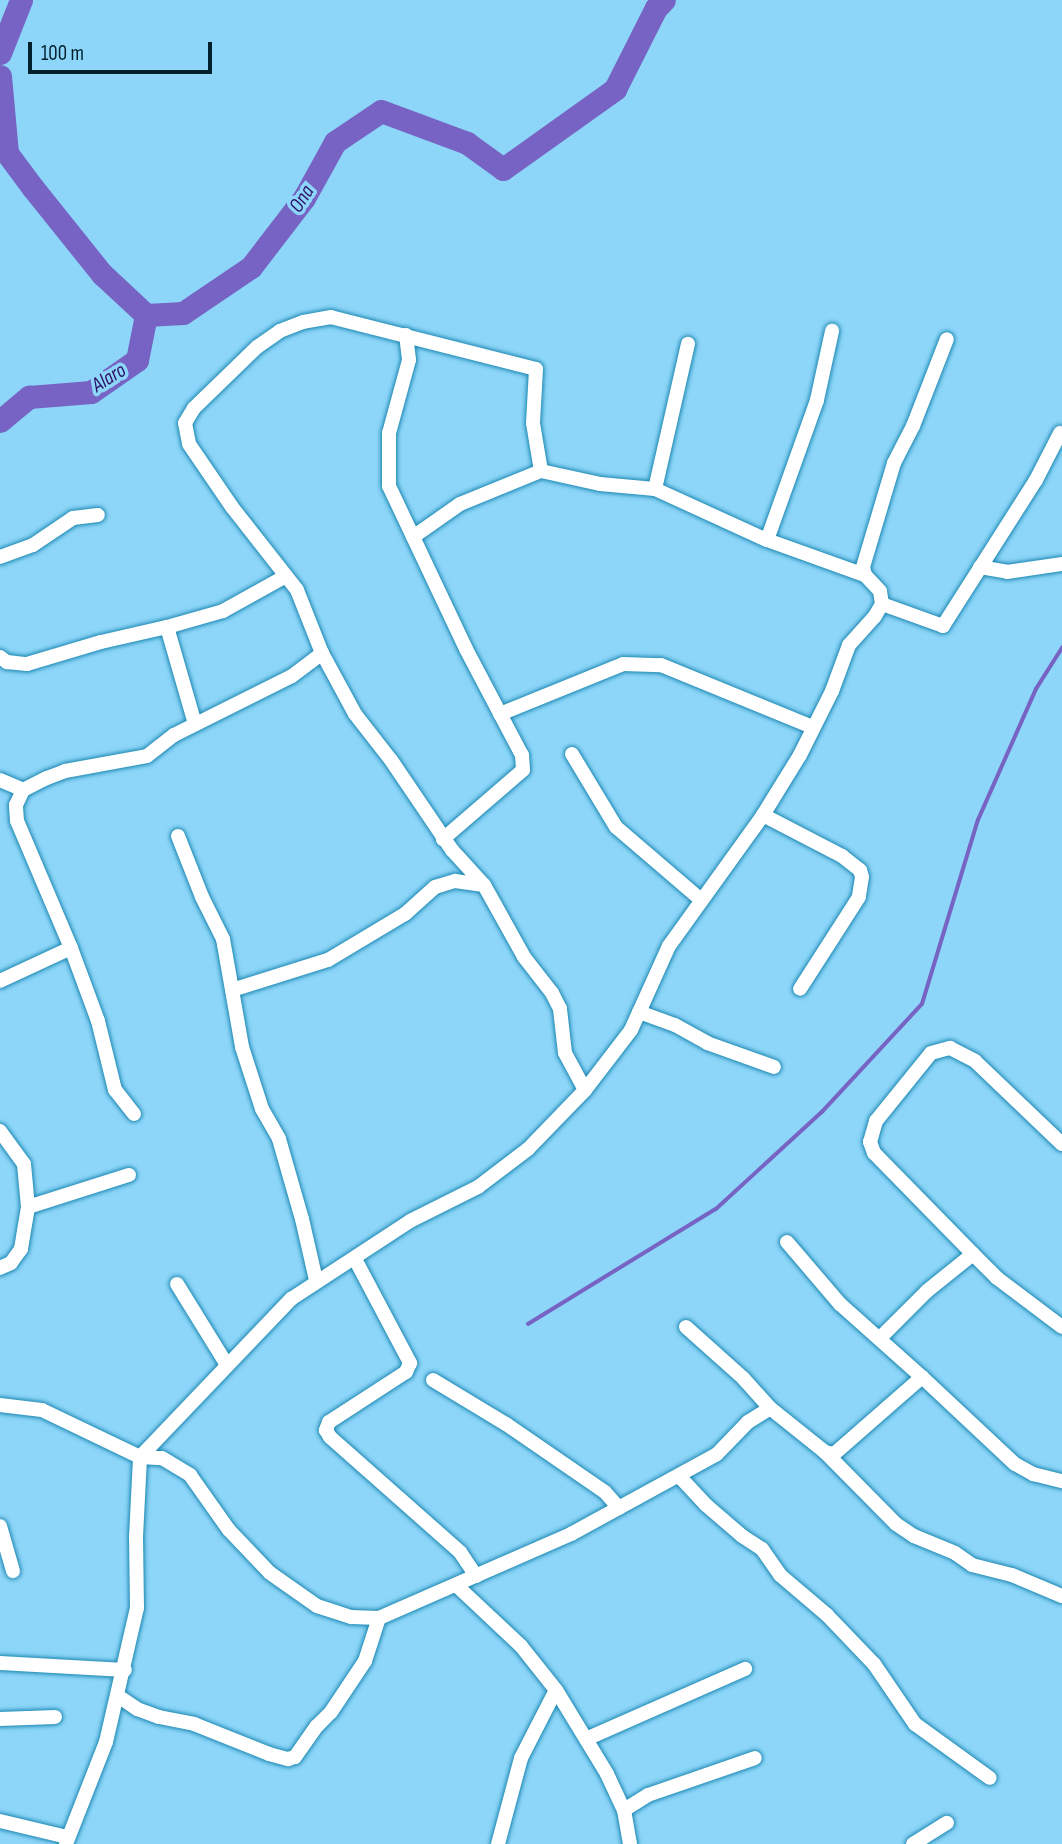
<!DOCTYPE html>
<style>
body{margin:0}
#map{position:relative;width:1062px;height:1844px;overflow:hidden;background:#8dd6f9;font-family:"Sofia Sans Condensed",sans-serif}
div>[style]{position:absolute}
.stream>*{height:3.5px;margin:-1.75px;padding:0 1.75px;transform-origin:1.75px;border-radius:1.75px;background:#7663c3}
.river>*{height:23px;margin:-11.5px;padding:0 11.5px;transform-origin:11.5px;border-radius:11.5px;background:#7663c3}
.roads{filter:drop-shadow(0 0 2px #1d88b2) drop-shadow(0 0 2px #1d88b2)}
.minor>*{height:14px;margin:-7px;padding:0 7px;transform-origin:7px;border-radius:7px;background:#fff}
span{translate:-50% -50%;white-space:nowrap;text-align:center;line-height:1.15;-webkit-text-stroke:7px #8dd6f9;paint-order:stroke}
.water-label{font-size:21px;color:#2e1068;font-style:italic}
.scale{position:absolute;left:28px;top:42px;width:184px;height:32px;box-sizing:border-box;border:4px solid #01202d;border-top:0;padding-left:9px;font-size:21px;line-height:24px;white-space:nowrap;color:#01202d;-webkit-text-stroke:5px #8dd6f9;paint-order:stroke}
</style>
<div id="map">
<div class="stream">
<i style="left:528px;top:1324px;width:220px;rotate:-31.5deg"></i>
<i style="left:716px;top:1209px;width:144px;rotate:-42.5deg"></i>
<i style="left:822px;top:1112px;width:147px;rotate:-47.2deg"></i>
<i style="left:922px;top:1004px;width:192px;rotate:-73.1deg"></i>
<i style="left:978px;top:820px;width:143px;rotate:-66.1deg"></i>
<i style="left:1036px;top:689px;width:49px;rotate:-57.6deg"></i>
</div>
<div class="river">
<i style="left:0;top:53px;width:57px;rotate:-68.4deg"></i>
<i style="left:0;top:76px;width:77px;rotate:84.8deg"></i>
<i style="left:7px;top:153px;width:44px;rotate:53.4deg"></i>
<i style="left:33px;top:188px;width:110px;rotate:51.3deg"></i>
<i style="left:102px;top:274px;width:60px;rotate:43deg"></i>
<i style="left:146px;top:315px;width:37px;rotate:-3deg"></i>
<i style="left:183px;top:313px;width:82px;rotate:-34.1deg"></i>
<i style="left:251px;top:267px;width:87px;rotate:-52.5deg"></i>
<i style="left:304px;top:198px;width:64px;rotate:-61deg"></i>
<i style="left:335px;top:142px;width:55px;rotate:-34deg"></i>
<i style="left:381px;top:111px;width:92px;rotate:20.4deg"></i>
<i style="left:467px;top:143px;width:44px;rotate:35.8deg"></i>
<i style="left:503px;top:169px;width:138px;rotate:-35.5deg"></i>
<i style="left:615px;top:89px;width:91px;rotate:-63.2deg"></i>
<i style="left:656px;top:8px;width:11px;rotate:-45deg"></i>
<i style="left:0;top:421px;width:38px;rotate:-40deg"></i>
<i style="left:29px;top:397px;width:62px;rotate:-4.6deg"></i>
<i style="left:91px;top:392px;width:56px;rotate:-34.8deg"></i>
<i style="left:137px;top:360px;width:46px;rotate:-78.7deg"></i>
</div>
<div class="roads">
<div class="minor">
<i style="left:406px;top:335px;width:25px;rotate:83deg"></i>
<i style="left:409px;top:360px;width:76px;rotate:105.3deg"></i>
<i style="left:389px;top:433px;width:53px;rotate:90deg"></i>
<i style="left:389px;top:486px;width:180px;rotate:64.7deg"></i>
<i style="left:466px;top:649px;width:120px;rotate:62.2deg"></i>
<i style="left:522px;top:755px;width:15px;rotate:86deg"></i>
<i style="left:523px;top:770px;width:106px;rotate:139.2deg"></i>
<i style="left:541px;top:471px;width:49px;rotate:-99.5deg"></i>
<i style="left:533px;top:423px;width:54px;rotate:-86.8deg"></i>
<i style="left:536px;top:369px;width:211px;rotate:-165.8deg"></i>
<i style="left:331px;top:317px;width:28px;rotate:170deg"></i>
<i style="left:303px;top:322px;width:25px;rotate:159deg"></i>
<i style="left:280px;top:331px;width:28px;rotate:145deg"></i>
<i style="left:257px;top:347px;width:88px;rotate:135.9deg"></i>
<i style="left:194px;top:408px;width:17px;rotate:121deg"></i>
<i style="left:185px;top:423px;width:21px;rotate:79deg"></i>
<i style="left:189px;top:444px;width:76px;rotate:55.7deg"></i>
<i style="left:232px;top:507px;width:105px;rotate:51.9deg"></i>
<i style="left:297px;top:590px;width:68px;rotate:68.4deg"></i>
<i style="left:322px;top:653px;width:69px;rotate:61.6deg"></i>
<i style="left:355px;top:714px;width:58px;rotate:52deg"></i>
<i style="left:391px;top:760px;width:109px;rotate:55.9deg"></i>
<i style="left:452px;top:850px;width:47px;rotate:47.6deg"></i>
<i style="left:484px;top:885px;width:82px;rotate:60.9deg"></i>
<i style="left:524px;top:957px;width:46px;rotate:52.1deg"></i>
<i style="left:552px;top:993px;width:18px;rotate:63deg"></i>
<i style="left:560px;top:1009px;width:44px;rotate:83.5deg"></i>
<i style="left:565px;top:1053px;width:42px;rotate:61.6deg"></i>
<i style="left:655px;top:489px;width:149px;rotate:-77.2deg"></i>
<i style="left:413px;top:537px;width:57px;rotate:-35.1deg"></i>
<i style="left:460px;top:504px;width:87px;rotate:-22.2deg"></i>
<i style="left:541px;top:471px;width:60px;rotate:12.4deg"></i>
<i style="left:600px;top:484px;width:55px;rotate:5.2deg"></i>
<i style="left:655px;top:489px;width:123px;rotate:24.5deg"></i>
<i style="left:767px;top:540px;width:104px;rotate:19.7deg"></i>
<i style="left:767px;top:540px;width:149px;rotate:-70.3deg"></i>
<i style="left:817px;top:400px;width:71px;rotate:-77.7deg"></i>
<i style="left:0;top:557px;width:35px;rotate:-20deg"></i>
<i style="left:33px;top:545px;width:48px;rotate:-34deg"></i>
<i style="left:73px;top:518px;width:25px;rotate:-7deg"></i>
<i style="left:980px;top:567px;width:27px;rotate:10deg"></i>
<i style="left:1007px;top:572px;width:56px;rotate:-8.3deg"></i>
<i style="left:882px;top:604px;width:65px;rotate:19.8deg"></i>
<i style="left:943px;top:626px;width:173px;rotate:-57.5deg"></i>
<i style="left:1036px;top:480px;width:53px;rotate:-62.9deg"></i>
<i style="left:167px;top:627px;width:101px;rotate:73.9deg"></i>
<i style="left:0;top:657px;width:9px;rotate:36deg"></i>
<i style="left:7px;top:662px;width:20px;rotate:6deg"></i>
<i style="left:27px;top:664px;width:77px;rotate:-16.6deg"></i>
<i style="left:101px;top:642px;width:68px;rotate:-12.8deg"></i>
<i style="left:167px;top:627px;width:58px;rotate:-15.9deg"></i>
<i style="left:223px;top:611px;width:70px;rotate:-29.1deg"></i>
<i style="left:500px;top:714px;width:133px;rotate:-22.1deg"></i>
<i style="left:623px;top:664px;width:38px;rotate:2deg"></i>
<i style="left:661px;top:665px;width:163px;rotate:22.3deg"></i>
<i style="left:572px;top:754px;width:85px;rotate:58.9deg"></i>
<i style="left:616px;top:827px;width:111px;rotate:40.6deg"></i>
<i style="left:0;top:780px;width:25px;rotate:23deg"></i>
<i style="left:763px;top:815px;width:89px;rotate:27.4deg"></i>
<i style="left:842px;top:856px;width:23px;rotate:38deg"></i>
<i style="left:860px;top:870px;width:7px;rotate:74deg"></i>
<i style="left:862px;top:877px;width:20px;rotate:99deg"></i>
<i style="left:859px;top:897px;width:109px;rotate:122.7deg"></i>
<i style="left:178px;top:836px;width:66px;rotate:68.5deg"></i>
<i style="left:202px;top:897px;width:47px;rotate:63.4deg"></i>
<i style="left:223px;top:939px;width:110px;rotate:80deg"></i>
<i style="left:242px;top:1047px;width:65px;rotate:72.1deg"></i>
<i style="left:262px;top:1109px;width:34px;rotate:60deg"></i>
<i style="left:279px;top:1139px;width:83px;rotate:74deg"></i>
<i style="left:302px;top:1219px;width:63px;rotate:77.1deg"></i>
<i style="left:0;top:981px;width:78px;rotate:-24.9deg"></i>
<i style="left:232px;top:990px;width:101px;rotate:-17.4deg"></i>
<i style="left:328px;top:960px;width:90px;rotate:-30.9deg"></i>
<i style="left:405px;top:914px;width:40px;rotate:-42deg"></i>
<i style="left:435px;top:887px;width:21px;rotate:-17deg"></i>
<i style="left:455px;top:881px;width:29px;rotate:8deg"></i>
<i style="left:639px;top:1012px;width:38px;rotate:20deg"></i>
<i style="left:675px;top:1025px;width:37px;rotate:29deg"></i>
<i style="left:707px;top:1043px;width:71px;rotate:19.7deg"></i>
<i style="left:134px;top:1114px;width:31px;rotate:-128deg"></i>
<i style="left:115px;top:1090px;width:71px;rotate:-103.8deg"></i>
<i style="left:98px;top:1021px;width:78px;rotate:-110.3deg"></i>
<i style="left:71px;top:948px;width:138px;rotate:-113deg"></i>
<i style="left:17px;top:821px;width:16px;rotate:-94deg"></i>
<i style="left:16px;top:805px;width:17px;rotate:-65deg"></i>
<i style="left:23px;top:790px;width:27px;rotate:-27deg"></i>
<i style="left:47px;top:778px;width:19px;rotate:-21deg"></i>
<i style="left:65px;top:771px;width:83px;rotate:-10.4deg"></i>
<i style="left:147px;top:756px;width:34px;rotate:-38deg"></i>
<i style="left:174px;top:735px;width:132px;rotate:-26.6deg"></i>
<i style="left:292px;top:676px;width:38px;rotate:-37deg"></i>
<i style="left:0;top:1131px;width:41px;rotate:54deg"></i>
<i style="left:24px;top:1164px;width:43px;rotate:84.7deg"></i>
<i style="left:28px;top:1207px;width:43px;rotate:99.5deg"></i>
<i style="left:21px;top:1249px;width:17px;rotate:126deg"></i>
<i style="left:11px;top:1263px;width:12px;rotate:156deg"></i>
<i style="left:28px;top:1207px;width:106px;rotate:-17.6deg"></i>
<i style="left:787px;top:1242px;width:82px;rotate:49.5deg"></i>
<i style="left:840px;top:1304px;width:110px;rotate:41.7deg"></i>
<i style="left:973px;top:1254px;width:141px;rotate:-134.4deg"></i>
<i style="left:874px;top:1153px;width:12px;rotate:-110deg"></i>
<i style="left:870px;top:1142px;width:22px;rotate:-74deg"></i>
<i style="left:876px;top:1121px;width:87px;rotate:-51deg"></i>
<i style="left:931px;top:1053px;width:20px;rotate:-15deg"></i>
<i style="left:950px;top:1048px;width:28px;rotate:27deg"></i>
<i style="left:975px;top:1061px;width:120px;rotate:43.7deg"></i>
<i style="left:355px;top:1259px;width:118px;rotate:62.1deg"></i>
<i style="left:410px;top:1363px;width:10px;rotate:114deg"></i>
<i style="left:406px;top:1372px;width:92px;rotate:147deg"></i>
<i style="left:329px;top:1422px;width:9px;rotate:111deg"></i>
<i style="left:326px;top:1430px;width:8px;rotate:60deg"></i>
<i style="left:330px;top:1437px;width:174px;rotate:41.5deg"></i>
<i style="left:460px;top:1552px;width:29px;rotate:56deg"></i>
<i style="left:177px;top:1284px;width:95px;rotate:58.3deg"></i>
<i style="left:686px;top:1327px;width:76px;rotate:41.8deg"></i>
<i style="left:743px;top:1378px;width:40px;rotate:48deg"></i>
<i style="left:880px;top:1338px;width:66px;rotate:-45deg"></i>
<i style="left:927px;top:1291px;width:59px;rotate:-38.8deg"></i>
<i style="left:973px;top:1254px;width:34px;rotate:45deg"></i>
<i style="left:997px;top:1278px;width:81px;rotate:37deg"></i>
<i style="left:433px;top:1380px;width:85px;rotate:31.1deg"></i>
<i style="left:506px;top:1424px;width:120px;rotate:34.5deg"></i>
<i style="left:605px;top:1492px;width:21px;rotate:49deg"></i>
<i style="left:0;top:1405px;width:42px;rotate:6.8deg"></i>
<i style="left:42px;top:1410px;width:109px;rotate:25.6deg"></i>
<i style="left:140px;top:1457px;width:22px;rotate:3deg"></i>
<i style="left:162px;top:1458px;width:33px;rotate:31deg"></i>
<i style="left:190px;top:1475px;width:67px;rotate:54.7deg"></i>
<i style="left:229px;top:1530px;width:59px;rotate:46.4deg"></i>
<i style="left:270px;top:1573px;width:57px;rotate:35.1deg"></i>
<i style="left:317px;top:1606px;width:36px;rotate:18deg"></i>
<i style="left:351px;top:1617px;width:28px;rotate:2deg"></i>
<i style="left:379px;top:1618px;width:210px;rotate:-23.6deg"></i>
<i style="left:571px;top:1534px;width:166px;rotate:-28.7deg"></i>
<i style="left:717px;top:1454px;width:45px;rotate:-45.9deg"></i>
<i style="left:748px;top:1422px;width:26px;rotate:-32deg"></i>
<i style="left:770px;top:1408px;width:70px;rotate:38.7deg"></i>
<i style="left:825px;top:1452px;width:9px;rotate:13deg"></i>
<i style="left:834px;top:1454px;width:117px;rotate:-41.2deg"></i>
<i style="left:922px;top:1377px;width:127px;rotate:43.1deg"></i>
<i style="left:1015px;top:1464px;width:21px;rotate:29deg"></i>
<i style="left:1033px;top:1474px;width:30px;rotate:14deg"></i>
<i style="left:825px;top:1452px;width:101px;rotate:45.4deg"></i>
<i style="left:896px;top:1524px;width:22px;rotate:34deg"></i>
<i style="left:914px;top:1536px;width:44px;rotate:22.5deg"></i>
<i style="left:955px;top:1553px;width:21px;rotate:35deg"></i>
<i style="left:972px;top:1565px;width:41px;rotate:14deg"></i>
<i style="left:1012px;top:1575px;width:54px;rotate:22.8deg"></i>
<i style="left:679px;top:1476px;width:40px;rotate:47deg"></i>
<i style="left:706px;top:1505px;width:48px;rotate:40.7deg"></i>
<i style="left:742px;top:1536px;width:24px;rotate:33deg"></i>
<i style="left:762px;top:1549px;width:32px;rotate:55deg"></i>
<i style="left:780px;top:1575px;width:62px;rotate:40.4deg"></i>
<i style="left:827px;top:1615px;width:68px;rotate:46.2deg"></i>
<i style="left:874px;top:1664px;width:73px;rotate:55.7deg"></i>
<i style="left:915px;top:1724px;width:92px;rotate:35.8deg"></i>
<i style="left:0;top:1526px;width:47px;rotate:73.9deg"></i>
<i style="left:456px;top:1585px;width:89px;rotate:43.2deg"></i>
<i style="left:521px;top:1646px;width:56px;rotate:51.5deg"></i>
<i style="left:556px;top:1690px;width:98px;rotate:58.7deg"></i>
<i style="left:607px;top:1774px;width:40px;rotate:65deg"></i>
<i style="left:624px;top:1810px;width:35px;rotate:80deg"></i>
<i style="left:0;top:1663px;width:125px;rotate:3.2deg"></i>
<i style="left:118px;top:1696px;width:23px;rotate:34deg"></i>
<i style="left:137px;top:1709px;width:23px;rotate:20deg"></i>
<i style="left:159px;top:1717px;width:36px;rotate:11deg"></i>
<i style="left:194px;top:1724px;width:81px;rotate:21.8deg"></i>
<i style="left:269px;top:1754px;width:20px;rotate:15deg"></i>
<i style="left:288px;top:1759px;width:7px;rotate:-16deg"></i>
<i style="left:295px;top:1757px;width:38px;rotate:-55deg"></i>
<i style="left:317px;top:1726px;width:20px;rotate:-45deg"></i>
<i style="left:331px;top:1712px;width:61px;rotate:-56.3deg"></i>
<i style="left:365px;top:1661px;width:45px;rotate:-72deg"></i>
<i style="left:0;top:1719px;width:55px;rotate:-2.1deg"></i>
<i style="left:586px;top:1739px;width:174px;rotate:-23.8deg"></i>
<i style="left:624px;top:1810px;width:28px;rotate:-32deg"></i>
<i style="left:648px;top:1795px;width:113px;rotate:-19.1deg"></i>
<i style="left:0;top:1821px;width:69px;rotate:13.4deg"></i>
<i style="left:66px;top:1844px;width:110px;rotate:-68.6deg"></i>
<i style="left:106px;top:1742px;width:138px;rotate:-77deg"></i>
<i style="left:137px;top:1608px;width:71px;rotate:-90.8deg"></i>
<i style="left:136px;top:1537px;width:80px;rotate:-87.1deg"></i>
<i style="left:140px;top:1457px;width:219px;rotate:-46.3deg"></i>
<i style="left:291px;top:1299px;width:142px;rotate:-33.2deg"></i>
<i style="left:410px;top:1221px;width:76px;rotate:-26.6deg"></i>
<i style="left:478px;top:1187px;width:63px;rotate:-37.2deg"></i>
<i style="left:528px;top:1149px;width:82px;rotate:-46deg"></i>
<i style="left:585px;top:1090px;width:76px;rotate:-52.5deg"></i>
<i style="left:631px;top:1030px;width:92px;rotate:-65.7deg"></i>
<i style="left:669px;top:946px;width:161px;rotate:-54.3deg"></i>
<i style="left:763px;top:815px;width:70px;rotate:-58.3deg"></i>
<i style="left:800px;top:755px;width:72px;rotate:-63.4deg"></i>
<i style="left:832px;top:691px;width:49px;rotate:-69.7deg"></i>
<i style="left:849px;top:645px;width:39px;rotate:-48deg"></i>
<i style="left:875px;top:616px;width:14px;rotate:-60deg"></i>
<i style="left:882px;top:604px;width:13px;rotate:-99deg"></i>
<i style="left:880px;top:591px;width:22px;rotate:-133deg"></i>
<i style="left:865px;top:575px;width:8px;rotate:-104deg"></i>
<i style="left:863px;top:567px;width:109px;rotate:-73.4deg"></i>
<i style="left:894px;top:463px;width:42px;rotate:-62.8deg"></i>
<i style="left:913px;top:426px;width:93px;rotate:-68.7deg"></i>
<i style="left:498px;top:1844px;width:89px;rotate:-75deg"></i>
<i style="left:521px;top:1758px;width:76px;rotate:-62.8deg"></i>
<i style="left:913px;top:1844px;width:40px;rotate:-32deg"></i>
</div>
</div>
<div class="water-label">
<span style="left:302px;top:199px;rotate:-57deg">Ona</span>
<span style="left:109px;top:378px;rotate:-32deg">Alaro</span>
</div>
<div class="scale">100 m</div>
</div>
